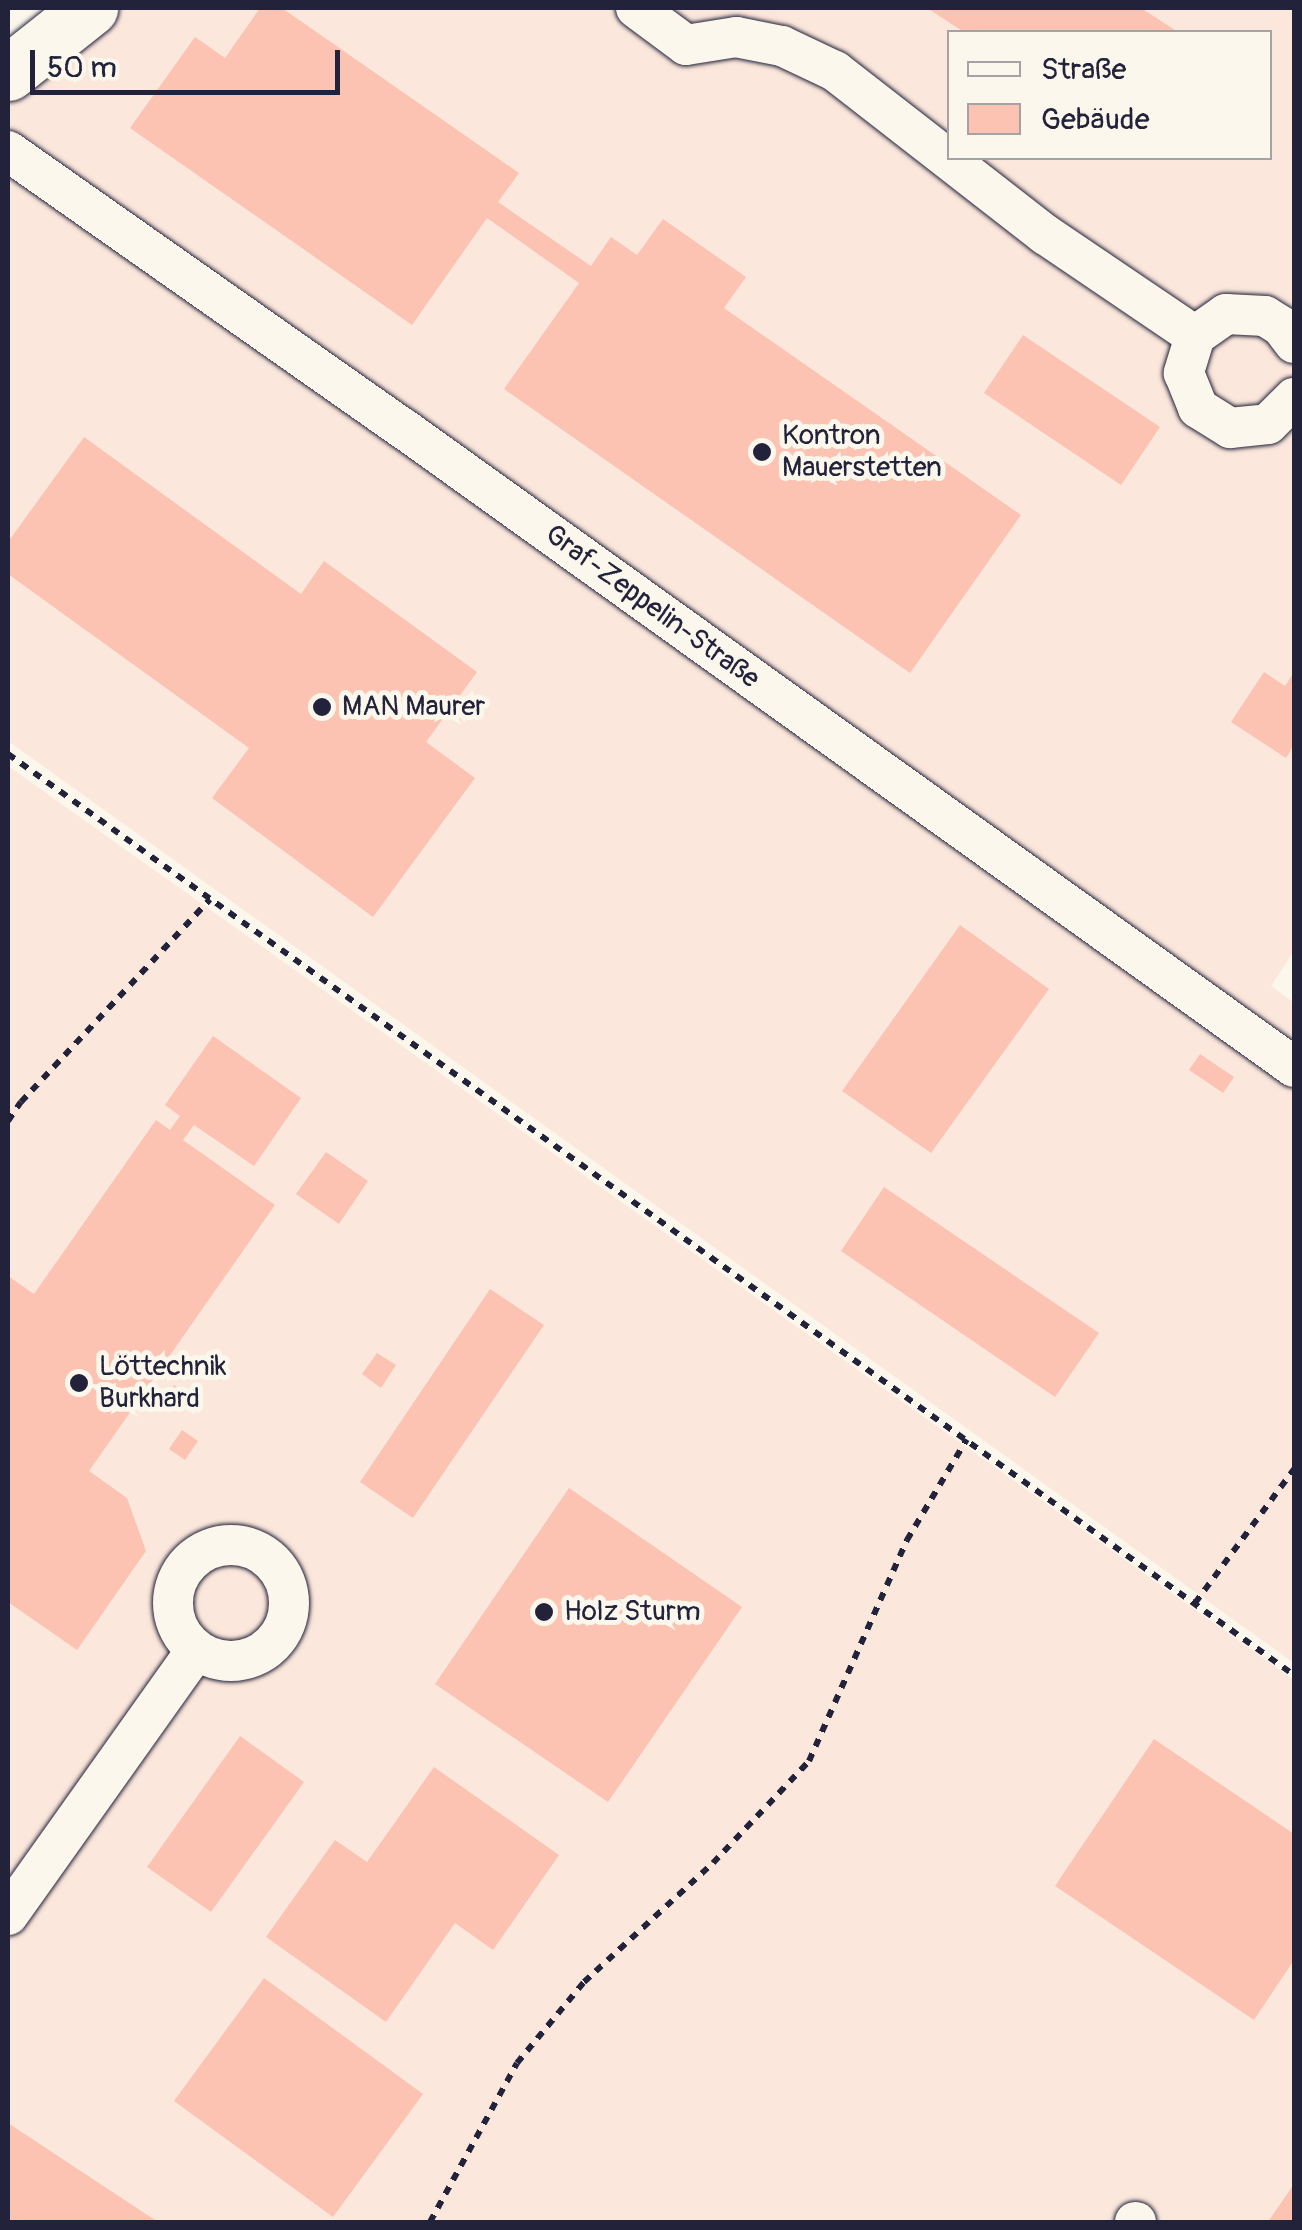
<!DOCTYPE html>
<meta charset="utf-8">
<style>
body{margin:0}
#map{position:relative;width:1302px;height:2230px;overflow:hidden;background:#fbf7ec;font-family:Pangolin,sans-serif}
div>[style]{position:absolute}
.built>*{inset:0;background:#fbe7db}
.building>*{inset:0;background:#fcc3b2}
.path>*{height:6px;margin-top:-3px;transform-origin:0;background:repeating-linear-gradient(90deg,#22223b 0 8px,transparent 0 16px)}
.roads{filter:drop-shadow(0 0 2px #22223b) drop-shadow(0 0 2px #22223b)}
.street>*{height:40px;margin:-20px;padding:0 20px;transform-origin:20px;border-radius:20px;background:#fbf7ec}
.street>.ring{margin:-20px;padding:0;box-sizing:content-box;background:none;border:40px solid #fbf7ec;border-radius:50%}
.secondary>*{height:55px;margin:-27.5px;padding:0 27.5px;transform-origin:27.5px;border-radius:27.5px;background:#fbf7ec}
.dots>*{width:28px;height:28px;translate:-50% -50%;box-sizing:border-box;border:5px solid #fbf7ec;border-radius:50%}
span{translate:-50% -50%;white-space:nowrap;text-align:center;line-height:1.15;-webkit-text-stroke:10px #fbf7ec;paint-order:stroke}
.poi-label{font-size:28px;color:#22223b}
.left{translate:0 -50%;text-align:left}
.street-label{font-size:28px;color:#22223b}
.frame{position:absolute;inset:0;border:10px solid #22223b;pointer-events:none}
.legend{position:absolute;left:947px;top:30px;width:325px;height:130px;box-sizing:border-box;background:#fbf7ec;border:2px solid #a4a2a5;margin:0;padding:12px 18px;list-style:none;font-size:30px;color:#22223b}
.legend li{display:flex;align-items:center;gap:20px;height:50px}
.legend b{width:50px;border:2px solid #a4a2a5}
.scale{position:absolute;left:30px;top:50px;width:310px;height:45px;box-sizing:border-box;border:5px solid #22223b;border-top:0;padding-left:12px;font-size:30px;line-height:35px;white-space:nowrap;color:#22223b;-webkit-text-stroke:8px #fbf7ec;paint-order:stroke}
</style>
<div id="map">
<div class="built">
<i style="clip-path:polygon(evenodd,118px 8px,1294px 8px,1294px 951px,1271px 986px,1294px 1003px,1294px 1663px,8px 741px,8px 94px,118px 8px,949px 32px,1270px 32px,1270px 158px,949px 158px,949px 32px)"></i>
<i style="clip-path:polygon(8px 766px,1294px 1680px,1294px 2222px,8px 2222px)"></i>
</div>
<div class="building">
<i style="clip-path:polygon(260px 8px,282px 8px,519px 173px,498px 202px,591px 266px,611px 237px,637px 255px,663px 219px,746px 277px,724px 308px,1021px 515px,910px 673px,504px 389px,579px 283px,487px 218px,412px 325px,130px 128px,195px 37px,225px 58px)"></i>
<i style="clip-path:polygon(927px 8px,1141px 8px,1178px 32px,964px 32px)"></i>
<i style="clip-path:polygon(1023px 335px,1160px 427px,1121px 485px,984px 393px)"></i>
<i style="clip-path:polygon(84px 437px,301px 594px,324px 561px,477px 672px,426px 742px,475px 778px,373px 917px,212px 798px,249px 748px,8px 574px,8px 542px)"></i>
<i style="clip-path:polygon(1264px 672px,1285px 686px,1294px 672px,1294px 745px,1286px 758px,1231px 722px)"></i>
<i style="clip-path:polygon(960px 925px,1049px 989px,931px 1153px,842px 1091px)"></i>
<i style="clip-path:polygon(213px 1036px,301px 1098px,254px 1166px,194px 1125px,183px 1140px,275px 1205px,89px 1471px,127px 1498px,146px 1551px,77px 1650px,8px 1602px,8px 1276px,34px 1294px,156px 1120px,170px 1130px,180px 1116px,165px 1105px)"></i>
<i style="clip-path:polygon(1200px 1054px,1234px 1077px,1223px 1093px,1189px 1070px)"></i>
<i style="clip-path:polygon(326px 1152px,368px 1181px,339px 1224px,296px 1194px)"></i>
<i style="clip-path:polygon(884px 1187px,1099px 1333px,1055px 1397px,841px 1251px)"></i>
<i style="clip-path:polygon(490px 1289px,544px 1325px,413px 1518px,360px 1482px)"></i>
<i style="clip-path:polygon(377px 1353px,396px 1365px,381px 1388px,362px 1374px)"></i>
<i style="clip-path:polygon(174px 1385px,188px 1395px,178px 1411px,163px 1401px)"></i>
<i style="clip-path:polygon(182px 1430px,198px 1441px,185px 1460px,169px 1449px)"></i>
<i style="clip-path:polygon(569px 1488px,742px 1607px,608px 1802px,435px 1684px)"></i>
<i style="clip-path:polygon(240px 1736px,304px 1782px,211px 1912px,147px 1867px)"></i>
<i style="clip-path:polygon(1154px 1739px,1294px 1834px,1294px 1960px,1254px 2020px,1055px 1886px)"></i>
<i style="clip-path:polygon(434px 1767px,559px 1855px,493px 1950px,455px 1923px,386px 2022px,266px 1937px,335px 1840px,367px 1862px)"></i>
<i style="clip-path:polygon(264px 1978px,423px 2094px,333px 2217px,174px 2101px)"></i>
<i style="clip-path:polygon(8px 2123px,158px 2222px,8px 2222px)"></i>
<i style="clip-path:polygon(1294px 2184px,1294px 2222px,1268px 2222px)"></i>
</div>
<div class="path">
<i style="left:8px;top:754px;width:1582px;rotate:35.61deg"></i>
<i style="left:8px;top:1121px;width:23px;rotate:-56deg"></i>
<i style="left:21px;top:1102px;width:277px;rotate:-47deg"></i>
<i style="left:1195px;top:1603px;width:167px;rotate:-53.5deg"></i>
<i style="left:430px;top:2222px;width:181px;rotate:-61.3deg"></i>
<i style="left:517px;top:2063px;width:105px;rotate:-50.4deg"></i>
<i style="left:584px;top:1982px;width:176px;rotate:-42.7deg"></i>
<i style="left:713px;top:1863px;width:140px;rotate:-46.7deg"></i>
<i style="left:809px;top:1761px;width:242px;rotate:-66.1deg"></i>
<i style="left:907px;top:1540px;width:117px;rotate:-59.3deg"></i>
</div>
<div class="roads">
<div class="street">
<i style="left:636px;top:8px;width:62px;rotate:36.5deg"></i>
<i style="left:686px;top:45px;width:51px;rotate:-9.1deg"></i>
<i style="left:736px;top:37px;width:47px;rotate:11.1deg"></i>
<i style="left:782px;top:46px;width:59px;rotate:25.3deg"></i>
<i style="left:835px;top:71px;width:267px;rotate:37.9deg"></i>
<i style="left:1046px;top:235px;width:180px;rotate:34.1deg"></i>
<i style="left:8px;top:151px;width:484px;rotate:35.1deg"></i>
<i style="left:404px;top:429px;width:1095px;rotate:35.63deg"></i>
<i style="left:1294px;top:343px;width:21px;rotate:-127deg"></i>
<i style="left:1281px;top:326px;width:19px;rotate:-148deg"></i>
<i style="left:1265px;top:316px;width:39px;rotate:-177deg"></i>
<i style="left:1226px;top:314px;width:38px;rotate:145deg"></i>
<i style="left:1195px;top:336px;width:39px;rotate:107deg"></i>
<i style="left:1184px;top:373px;width:38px;rotate:68deg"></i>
<i style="left:1198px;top:408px;width:38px;rotate:32deg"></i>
<i style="left:1230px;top:428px;width:38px;rotate:-6deg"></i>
<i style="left:1268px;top:424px;width:37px;rotate:-45deg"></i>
<i class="ring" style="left:173px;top:1545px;width:76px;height:76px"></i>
<i style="left:8px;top:1915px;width:325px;rotate:-54.6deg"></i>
<i style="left:1135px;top:2222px;width:1px"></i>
</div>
<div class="secondary">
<i style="left:8px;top:73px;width:105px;rotate:-38.4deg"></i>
</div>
</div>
<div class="dots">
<i style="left:762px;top:452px;background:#22223b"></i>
<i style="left:322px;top:707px;background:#22223b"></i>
<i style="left:79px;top:1383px;background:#22223b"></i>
<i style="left:544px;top:1612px;background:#22223b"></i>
</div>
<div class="poi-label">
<span class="left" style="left:782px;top:452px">Kontron<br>Mauerstetten</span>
<span class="left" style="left:342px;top:707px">MAN Maurer</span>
<span class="left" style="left:99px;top:1383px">Löttechnik<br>Burkhard</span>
<span class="left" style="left:564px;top:1612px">Holz Sturm</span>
</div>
<div class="street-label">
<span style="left:652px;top:607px;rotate:36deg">Graf-Zeppelin-Straße</span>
</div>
<div class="frame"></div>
<ul class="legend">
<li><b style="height:12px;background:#fbf7ec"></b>Straße</li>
<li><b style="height:28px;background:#fcc3b2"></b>Gebäude</li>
</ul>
<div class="scale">50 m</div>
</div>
